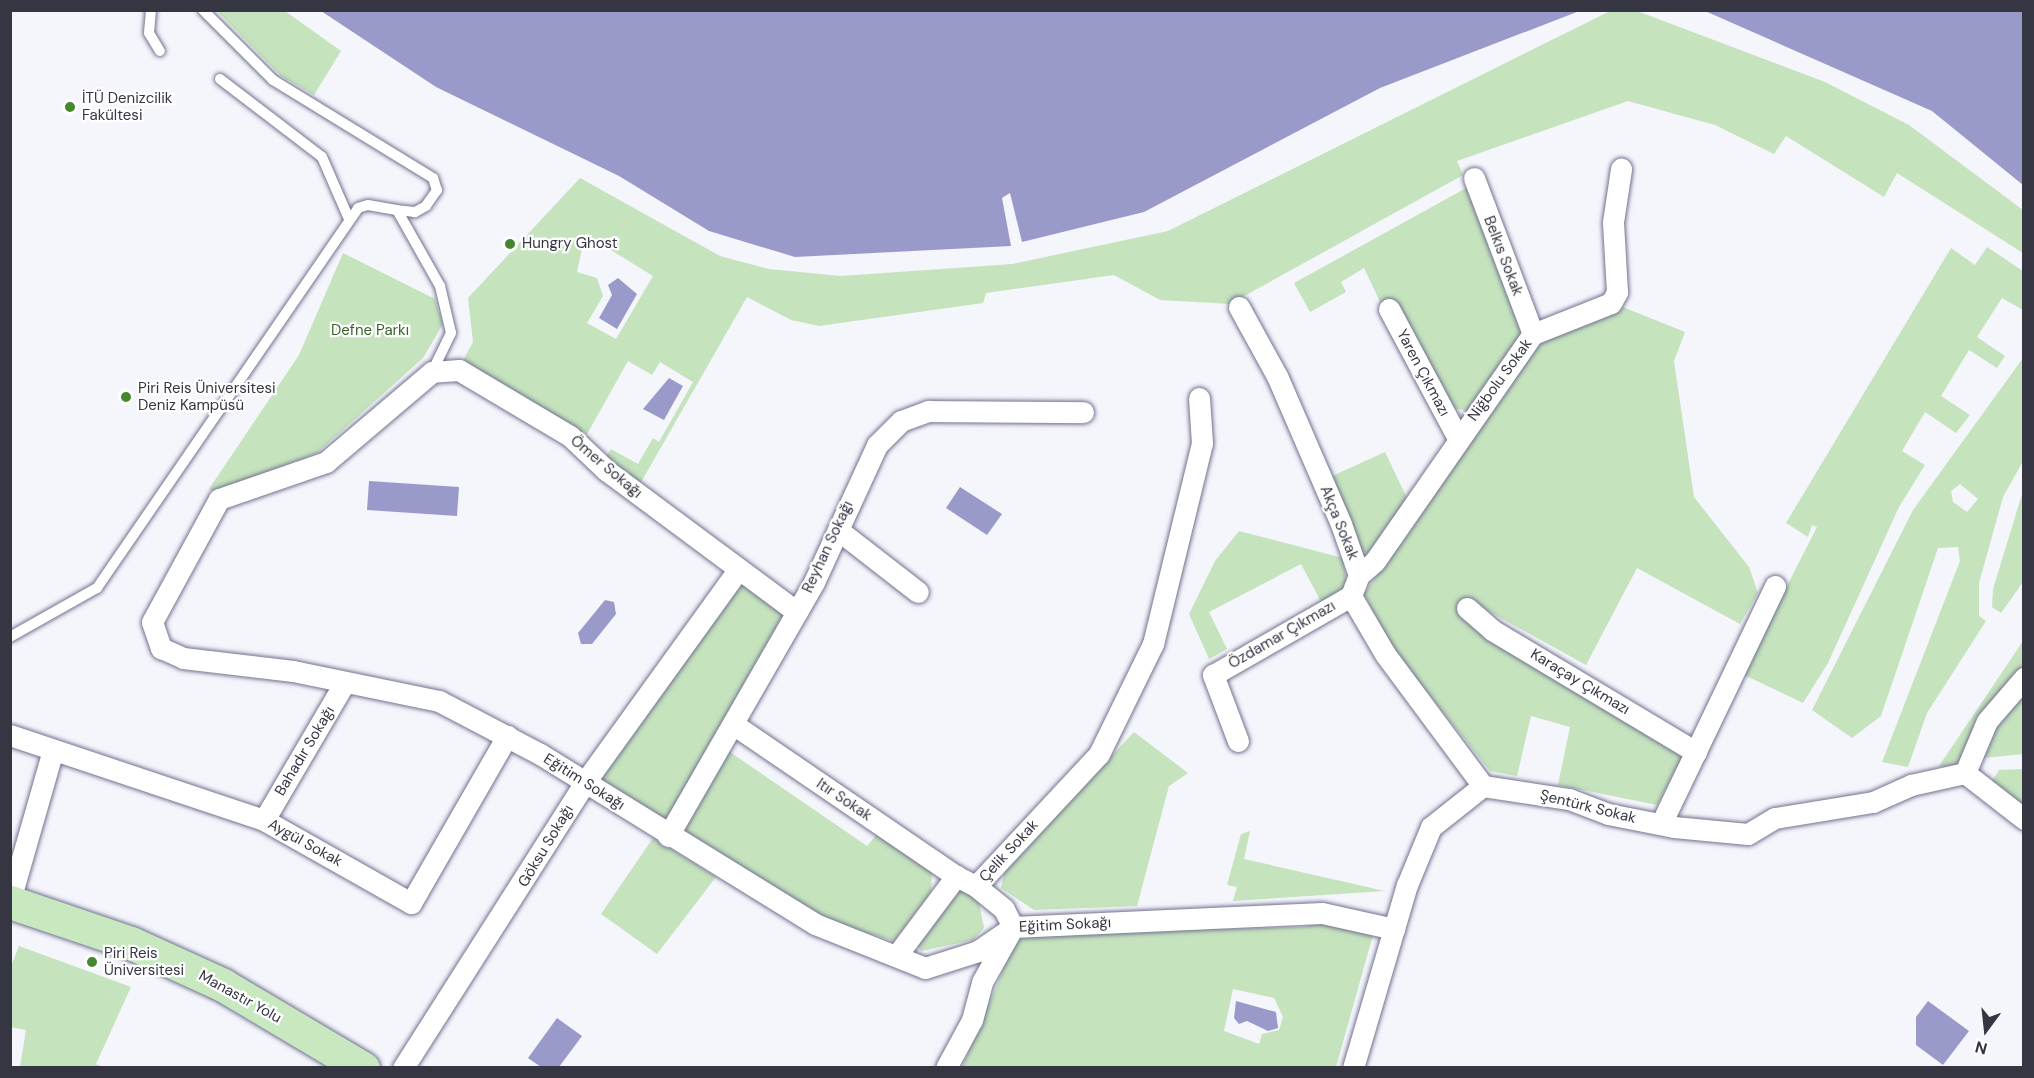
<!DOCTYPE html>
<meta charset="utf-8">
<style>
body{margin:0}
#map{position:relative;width:2034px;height:1078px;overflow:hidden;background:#f5f5fc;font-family:"DM Sans",sans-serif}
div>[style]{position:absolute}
.green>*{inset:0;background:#c5e3bd}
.water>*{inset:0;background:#999aca}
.roads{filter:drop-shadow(0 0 2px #717290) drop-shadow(0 0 2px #717290)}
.lane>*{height:10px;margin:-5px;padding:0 5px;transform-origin:5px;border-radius:5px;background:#fff}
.street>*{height:21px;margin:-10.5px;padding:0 10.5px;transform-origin:10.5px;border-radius:10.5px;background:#fff}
.primary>*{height:33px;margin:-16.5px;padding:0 16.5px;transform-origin:16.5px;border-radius:16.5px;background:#c8e8bf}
.dots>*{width:16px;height:16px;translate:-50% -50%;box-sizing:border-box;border:3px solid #fff;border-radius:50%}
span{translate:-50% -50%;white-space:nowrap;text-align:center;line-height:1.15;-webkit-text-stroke:4.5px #fff;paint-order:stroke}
.poi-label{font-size:15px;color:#363643}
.left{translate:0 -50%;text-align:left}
.street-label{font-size:15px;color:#363643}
.park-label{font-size:15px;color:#376329}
.frame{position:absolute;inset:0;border:12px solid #363643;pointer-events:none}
.north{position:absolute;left:1956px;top:1000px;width:60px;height:60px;-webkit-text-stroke:4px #fff;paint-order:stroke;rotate:195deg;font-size:16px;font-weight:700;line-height:24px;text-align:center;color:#363643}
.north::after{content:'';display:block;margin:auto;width:21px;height:27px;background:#363643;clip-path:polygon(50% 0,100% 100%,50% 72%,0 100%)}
</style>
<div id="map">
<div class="green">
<i style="clip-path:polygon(217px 11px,285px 11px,341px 51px,314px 95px,281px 76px)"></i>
<i style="clip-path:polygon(evenodd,1610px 11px,1637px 11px,1825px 82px,1909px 125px,2023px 210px,2023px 253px,1897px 173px,1884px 197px,1786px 136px,1774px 154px,1715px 125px,1628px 101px,1457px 161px,1463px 175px,1230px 304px,1160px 300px,1114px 275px,986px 293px,983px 303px,819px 326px,791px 320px,747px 297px,640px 484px,606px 456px,611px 449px,638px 464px,653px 438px,659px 442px,693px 382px,660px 362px,652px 375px,628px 361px,586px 436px,452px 381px,473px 342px,468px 298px,580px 178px,720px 256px,769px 269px,841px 276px,1012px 264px,1168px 231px,1610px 11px,585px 234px,653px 276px,616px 339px,587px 323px,603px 296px,597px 278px,577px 272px,585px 234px)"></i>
<i style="clip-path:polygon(1468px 187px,1524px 333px,1468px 411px,1447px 407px,1383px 308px,1364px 268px,1341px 282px,1346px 292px,1310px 312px,1294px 283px)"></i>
<i style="clip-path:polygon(1987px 247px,2023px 271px,2023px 310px,2002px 298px,1977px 337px,2005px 356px,1997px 368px,1969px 350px,1941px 396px,1970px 415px,1956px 433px,1925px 412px,1902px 451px,1925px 465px,1899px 507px,1828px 663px,1803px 703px,1742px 674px,1817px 527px,1812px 525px,1808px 537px,1786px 523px,1951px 248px,1975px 265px)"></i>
<i style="clip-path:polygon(343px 253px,435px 299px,443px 324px,423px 358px,317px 453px,215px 492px,209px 489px,299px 355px)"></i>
<i style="clip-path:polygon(1620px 306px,1685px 332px,1674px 361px,1694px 497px,1749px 567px,1758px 593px,1740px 624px,1637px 568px,1586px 665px,1470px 601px,1460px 608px,1684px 754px,1657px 805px,1558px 785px,1570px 727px,1531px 716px,1517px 776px,1490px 771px,1393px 649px,1364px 594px,1531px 346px)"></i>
<i style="clip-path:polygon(evenodd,2023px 358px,2023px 461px,2003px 497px,1979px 583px,1979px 616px,1986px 621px,1927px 713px,1908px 767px,1882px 762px,1960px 561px,1958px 547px,1938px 548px,1881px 716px,1852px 738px,1812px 710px,1913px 510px,2023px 358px,1960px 484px,1978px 499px,1967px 512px,1953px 502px,1951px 491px,1960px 484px)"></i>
<i style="clip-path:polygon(1385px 452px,1407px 498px,1369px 553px,1361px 552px,1330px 477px)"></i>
<i style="clip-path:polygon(2023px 491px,2023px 582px,2001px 613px,1992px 607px,1993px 589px)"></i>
<i style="clip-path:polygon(1239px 531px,1343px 558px,1347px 585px,1322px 604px,1301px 564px,1209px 612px,1227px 649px,1209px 659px,1189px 614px,1215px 561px)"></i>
<i style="clip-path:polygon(738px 580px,786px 614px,666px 821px,599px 779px)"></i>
<i style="clip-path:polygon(2023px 641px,2023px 666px,1979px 720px,1957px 767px,1939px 766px)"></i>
<i style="clip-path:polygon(2023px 693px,2023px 754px,1983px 758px,1996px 726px)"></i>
<i style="clip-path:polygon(1134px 732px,1188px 773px,1169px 786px,1137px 906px,1034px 910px,1001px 888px,1005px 869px)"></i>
<i style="clip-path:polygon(727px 750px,867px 846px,878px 833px,932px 871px,931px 892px,894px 941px,827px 921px,680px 829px)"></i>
<i style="clip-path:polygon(2023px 769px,2023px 807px,1991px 783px,1999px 770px)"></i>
<i style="clip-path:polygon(1250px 831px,1244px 859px,1385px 891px,1233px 901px,1237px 887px,1227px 885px,1241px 834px)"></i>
<i style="clip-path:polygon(653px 838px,716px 877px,657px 954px,601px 914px)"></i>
<i style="clip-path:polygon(959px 886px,977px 891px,984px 928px,973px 940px,921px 951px,914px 940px)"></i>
<i style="clip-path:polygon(evenodd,1323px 921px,1373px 935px,1336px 1067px,962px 1068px,1015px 942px,1029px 933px,1304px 927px,1323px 921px,1233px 989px,1274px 998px,1283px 1017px,1279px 1030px,1262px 1034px,1259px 1044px,1224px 1031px,1233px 989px)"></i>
<i style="clip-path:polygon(19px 946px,131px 987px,96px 1064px,103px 1067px,20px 1067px,26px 1030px,10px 1027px,11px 966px)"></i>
</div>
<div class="water">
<i style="clip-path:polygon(1582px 10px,1380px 88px,1144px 212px,1022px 242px,1010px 193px,1002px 198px,1011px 246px,795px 257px,709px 231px,619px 176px,436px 87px,321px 11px)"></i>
<i style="clip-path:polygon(1705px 11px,2023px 11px,2023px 185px,1932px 111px)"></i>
<i style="clip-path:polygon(618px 278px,637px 294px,617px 329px,599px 318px,612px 295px,608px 285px)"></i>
<i style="clip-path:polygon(669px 378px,683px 386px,664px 420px,643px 409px)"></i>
<i style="clip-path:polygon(369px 481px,459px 487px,457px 516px,367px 510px)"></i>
<i style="clip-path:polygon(960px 487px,1002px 514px,987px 535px,946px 508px)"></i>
<i style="clip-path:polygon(605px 600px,614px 602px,616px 614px,592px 644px,581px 644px,578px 633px)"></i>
<i style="clip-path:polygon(1236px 1001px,1276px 1012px,1278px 1028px,1268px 1031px,1247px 1021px,1239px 1024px,1234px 1018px)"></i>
<i style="clip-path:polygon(1928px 1001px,1969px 1031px,1943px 1065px,1916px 1045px,1916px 1017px)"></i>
<i style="clip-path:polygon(557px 1018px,582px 1036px,559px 1067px,541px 1067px,528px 1058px)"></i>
</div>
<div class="roads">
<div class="lane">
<i style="left:151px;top:10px;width:23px;rotate:95deg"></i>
<i style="left:149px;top:33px;width:21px;rotate:59deg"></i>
<i style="left:203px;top:10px;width:99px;rotate:45deg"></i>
<i style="left:273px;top:80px;width:188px;rotate:31.5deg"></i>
<i style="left:433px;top:178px;width:13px;rotate:72deg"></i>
<i style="left:437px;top:190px;width:19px;rotate:125deg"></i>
<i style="left:426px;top:206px;width:13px;rotate:151deg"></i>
<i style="left:415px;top:212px;width:18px;rotate:-174deg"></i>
<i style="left:220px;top:79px;width:128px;rotate:37.4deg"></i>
<i style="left:322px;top:157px;width:68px;rotate:66.5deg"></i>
<i style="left:10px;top:637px;width:100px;rotate:-29.4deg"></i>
<i style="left:97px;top:588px;width:461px;rotate:-55.5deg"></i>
<i style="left:358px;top:208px;width:10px;rotate:-17deg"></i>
<i style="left:368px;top:205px;width:29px;rotate:10deg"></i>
<i style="left:397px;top:210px;width:87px;rotate:60.5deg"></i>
<i style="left:440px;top:286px;width:48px;rotate:76.8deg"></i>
<i style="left:451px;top:333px;width:43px;rotate:116deg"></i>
</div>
<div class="street">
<i style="left:1474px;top:178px;width:167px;rotate:69.3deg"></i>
<i style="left:1239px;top:307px;width:79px;rotate:61.2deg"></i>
<i style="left:1277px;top:376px;width:161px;rotate:66.6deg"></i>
<i style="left:1341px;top:524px;width:54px;rotate:70.6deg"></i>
<i style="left:1359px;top:575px;width:22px;rotate:111deg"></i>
<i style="left:1351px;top:596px;width:67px;rotate:59.6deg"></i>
<i style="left:1385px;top:654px;width:164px;rotate:53.4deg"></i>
<i style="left:1389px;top:309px;width:146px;rotate:61.9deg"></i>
<i style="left:838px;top:530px;width:101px;rotate:37.8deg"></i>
<i style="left:1359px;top:575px;width:21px;rotate:-41deg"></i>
<i style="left:1375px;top:561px;width:277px;rotate:-55.2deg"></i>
<i style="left:1533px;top:334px;width:84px;rotate:-21.7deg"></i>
<i style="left:1611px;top:303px;width:13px;rotate:-61deg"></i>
<i style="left:1617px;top:292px;width:70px;rotate:-93.3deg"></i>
<i style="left:1613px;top:222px;width:54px;rotate:-81.4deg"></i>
<i style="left:1467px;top:608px;width:33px;rotate:41deg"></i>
<i style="left:1492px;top:630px;width:238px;rotate:30.9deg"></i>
<i style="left:797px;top:612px;width:237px;rotate:-143.4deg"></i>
<i style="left:607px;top:471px;width:51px;rotate:-136.6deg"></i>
<i style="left:570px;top:436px;width:129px;rotate:-149.3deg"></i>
<i style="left:459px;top:370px;width:27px;rotate:176deg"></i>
<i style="left:432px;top:372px;width:139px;rotate:139.7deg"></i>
<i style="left:326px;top:462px;width:113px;rotate:160.9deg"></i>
<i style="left:219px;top:499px;width:140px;rotate:118.6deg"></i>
<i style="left:152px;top:622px;width:28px;rotate:71deg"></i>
<i style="left:161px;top:648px;width:24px;rotate:24deg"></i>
<i style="left:183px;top:658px;width:111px;rotate:6.7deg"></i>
<i style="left:293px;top:671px;width:149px;rotate:11.6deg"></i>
<i style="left:439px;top:701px;width:114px;rotate:27.7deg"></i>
<i style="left:540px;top:754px;width:323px;rotate:31.7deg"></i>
<i style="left:815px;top:924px;width:118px;rotate:21.8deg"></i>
<i style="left:925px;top:968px;width:56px;rotate:-17.8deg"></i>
<i style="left:978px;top:951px;width:42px;rotate:-34.4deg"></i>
<i style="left:1013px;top:927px;width:309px;rotate:-2.6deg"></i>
<i style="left:1322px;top:913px;width:74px;rotate:12.5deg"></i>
<i style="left:733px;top:724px;width:270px;rotate:34.3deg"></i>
<i style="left:10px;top:735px;width:268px;rotate:18.5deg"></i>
<i style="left:264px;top:820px;width:169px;rotate:29.5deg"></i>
<i style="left:411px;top:903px;width:193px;rotate:-60.1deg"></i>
<i style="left:1238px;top:741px;width:71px;rotate:-110.7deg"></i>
<i style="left:1213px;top:675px;width:159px;rotate:-29.8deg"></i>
<i style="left:1965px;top:773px;width:56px;rotate:-67.1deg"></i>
<i style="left:1987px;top:721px;width:57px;rotate:-49.3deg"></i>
<i style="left:1965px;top:773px;width:75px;rotate:37.9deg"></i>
<i style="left:264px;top:820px;width:160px;rotate:-59.6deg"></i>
<i style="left:1661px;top:824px;width:264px;rotate:-64.4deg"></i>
<i style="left:668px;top:836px;width:293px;rotate:-60.1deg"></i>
<i style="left:814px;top:582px;width:151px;rotate:-65.3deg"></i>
<i style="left:877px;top:445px;width:34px;rotate:-45deg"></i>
<i style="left:901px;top:421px;width:30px;rotate:-20deg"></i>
<i style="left:929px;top:411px;width:154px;rotate:0.4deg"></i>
<i style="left:10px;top:900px;width:156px;rotate:-74deg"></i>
<i style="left:897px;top:955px;width:99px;rotate:-53.2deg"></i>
<i style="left:956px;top:876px;width:22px;rotate:27deg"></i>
<i style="left:976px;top:886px;width:180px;rotate:-47deg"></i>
<i style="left:1099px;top:754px;width:123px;rotate:-63.9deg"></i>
<i style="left:1153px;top:644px;width:207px;rotate:-76.3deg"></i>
<i style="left:1202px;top:443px;width:45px;rotate:-93.8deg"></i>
<i style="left:403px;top:1068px;width:339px;rotate:-57.5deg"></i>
<i style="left:585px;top:782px;width:260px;rotate:-54.2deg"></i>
<i style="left:946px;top:1068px;width:55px;rotate:-61.6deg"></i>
<i style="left:972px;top:1020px;width:39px;rotate:-75deg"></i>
<i style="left:982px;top:982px;width:63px;rotate:-60.6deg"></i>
<i style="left:1013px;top:927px;width:20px;rotate:-117deg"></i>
<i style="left:1004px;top:909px;width:36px;rotate:-141deg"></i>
<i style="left:1353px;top:1068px;width:191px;rotate:-73.6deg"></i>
<i style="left:1407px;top:885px;width:63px;rotate:-67.5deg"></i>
<i style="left:1431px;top:827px;width:66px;rotate:-38.3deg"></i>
<i style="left:1483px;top:786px;width:87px;rotate:8.6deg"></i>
<i style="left:1569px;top:799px;width:42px;rotate:21deg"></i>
<i style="left:1608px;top:814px;width:67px;rotate:11.1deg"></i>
<i style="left:1674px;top:827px;width:74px;rotate:5.4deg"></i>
<i style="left:1748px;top:834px;width:31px;rotate:-31deg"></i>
<i style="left:1775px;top:818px;width:99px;rotate:-9.3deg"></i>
<i style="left:1873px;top:802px;width:42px;rotate:-24.1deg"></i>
<i style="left:1911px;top:785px;width:55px;rotate:-12.5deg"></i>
</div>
<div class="primary">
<i style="left:10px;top:902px;width:128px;rotate:18.7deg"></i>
<i style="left:131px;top:943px;width:101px;rotate:24.5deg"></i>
<i style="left:223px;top:985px;width:163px;rotate:30.7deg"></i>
</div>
</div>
<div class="dots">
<i style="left:70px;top:107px;background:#43882c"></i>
<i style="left:510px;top:244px;background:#43882c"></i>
<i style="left:126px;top:397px;background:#43882c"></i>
<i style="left:92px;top:962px;background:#43882c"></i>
</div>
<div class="poi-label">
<span class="left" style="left:82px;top:107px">İTÜ Denizcilik<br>Fakültesi</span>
<span class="left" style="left:522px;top:244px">Hungry Ghost</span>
<span class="left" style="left:138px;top:397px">Piri Reis Üniversitesi<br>Deniz Kampüsü</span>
<span class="left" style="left:104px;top:962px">Piri Reis<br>Üniversitesi</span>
</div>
<div class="street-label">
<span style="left:1503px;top:256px;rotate:69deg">Belkıs Sokak</span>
<span style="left:1423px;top:373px;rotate:62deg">Yaren Çıkmazı</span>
<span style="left:1500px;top:380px;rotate:-54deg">Niğbolu Sokak</span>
<span style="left:606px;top:467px;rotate:40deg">Ömer Sokağı</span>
<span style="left:1339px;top:523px;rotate:68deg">Akça Sokak</span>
<span style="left:828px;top:547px;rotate:-65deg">Reyhan Sokağı</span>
<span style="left:1282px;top:635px;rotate:-30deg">Özdamar Çıkmazı</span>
<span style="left:1580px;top:682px;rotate:31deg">Karaçay Çıkmazı</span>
<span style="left:305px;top:751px;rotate:-59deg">Bahadır Sokağı</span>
<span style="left:584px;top:782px;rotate:32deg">Eğitim Sokağı</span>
<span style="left:844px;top:800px;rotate:34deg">Itır Sokak</span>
<span style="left:1588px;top:807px;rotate:14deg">Şentürk Sokak</span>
<span style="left:305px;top:843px;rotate:29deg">Aygül Sokak</span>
<span style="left:546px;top:846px;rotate:-59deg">Göksu Sokağı</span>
<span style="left:1009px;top:851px;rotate:-47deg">Çelik Sokak</span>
<span style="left:1065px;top:925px;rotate:-3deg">Eğitim Sokağı</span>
<span style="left:240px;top:997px;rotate:29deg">Manastır Yolu</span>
</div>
<div class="park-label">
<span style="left:370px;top:331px">Defne Parkı</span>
</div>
<div class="frame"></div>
<div class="north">N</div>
</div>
